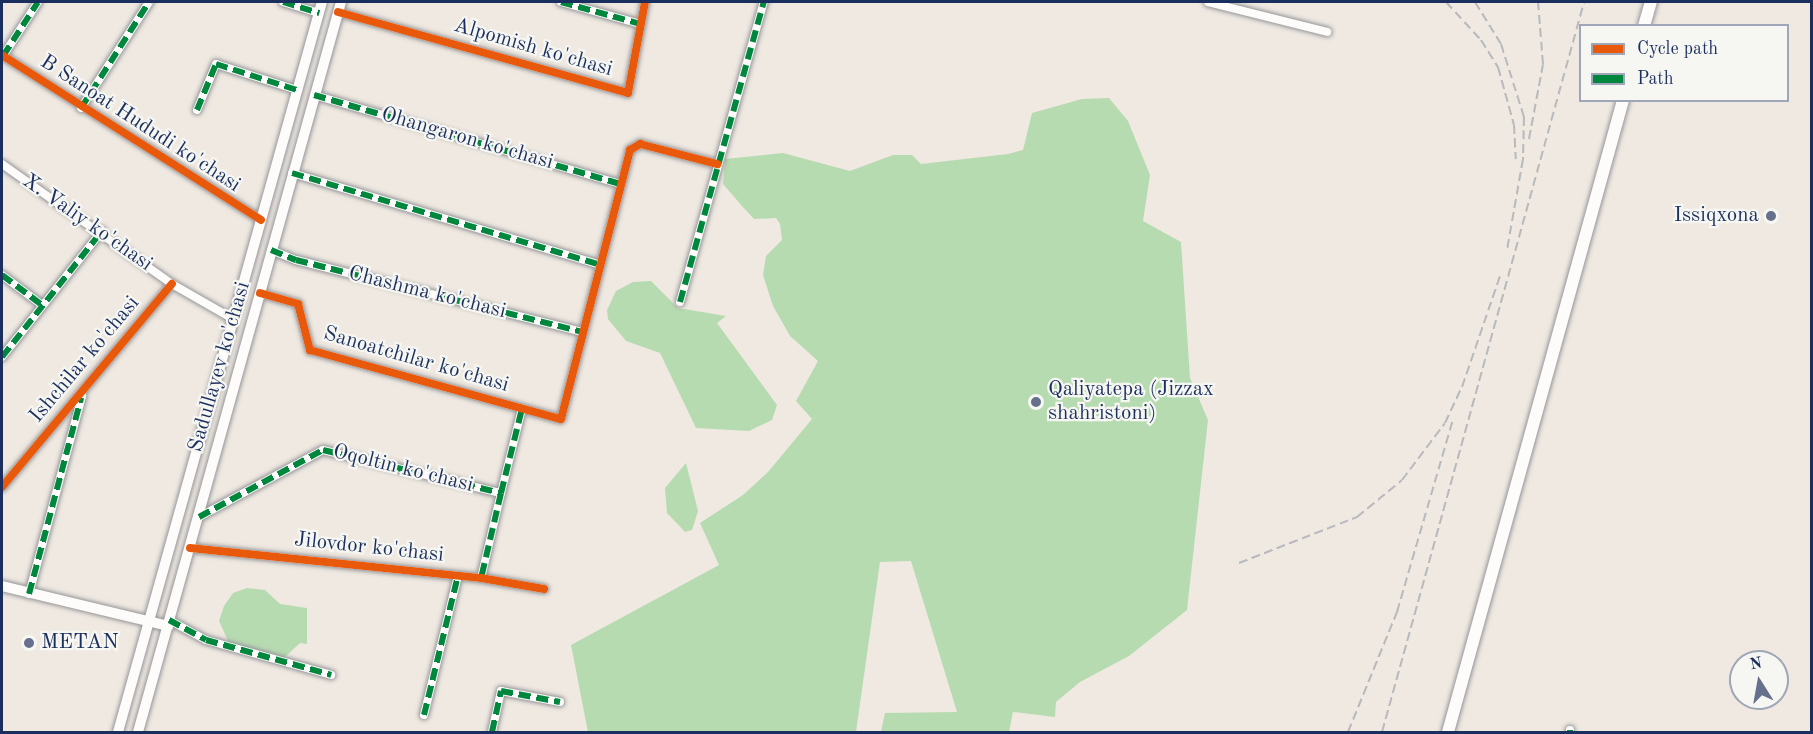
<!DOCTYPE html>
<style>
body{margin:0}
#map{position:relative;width:1813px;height:734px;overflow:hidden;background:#efe9e1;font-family:"Old Standard TT",serif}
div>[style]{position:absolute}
.green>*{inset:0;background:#b7dbb1}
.roads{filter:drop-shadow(0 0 2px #96969a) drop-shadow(0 0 2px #96969a)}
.street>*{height:8px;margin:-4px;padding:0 4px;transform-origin:4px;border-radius:4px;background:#fdfcfa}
.secondary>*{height:10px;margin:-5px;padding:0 5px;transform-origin:5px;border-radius:5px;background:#fdfcfa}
.primary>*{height:12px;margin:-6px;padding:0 6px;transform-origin:6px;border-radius:6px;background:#fdfcfa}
.rail>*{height:2px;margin-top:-1px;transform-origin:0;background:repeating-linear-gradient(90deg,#b7b9bc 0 9px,transparent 0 13.5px)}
.quiet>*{height:6px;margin-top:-3px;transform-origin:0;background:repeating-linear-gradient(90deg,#00873e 0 12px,transparent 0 18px)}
.cycleway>*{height:8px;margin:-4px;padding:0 4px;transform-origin:4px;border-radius:4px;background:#e8590c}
.dots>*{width:16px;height:16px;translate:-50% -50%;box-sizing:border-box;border:3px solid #f6f6f2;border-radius:50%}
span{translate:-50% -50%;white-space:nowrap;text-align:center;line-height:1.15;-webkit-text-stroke:4.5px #f6f6f2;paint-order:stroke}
.street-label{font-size:21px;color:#1b2f5e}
.poi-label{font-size:21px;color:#1b2f5e}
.right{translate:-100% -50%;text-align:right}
.left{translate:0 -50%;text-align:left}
.frame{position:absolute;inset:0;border:3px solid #1b2f5e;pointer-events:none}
.legend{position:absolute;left:1579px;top:24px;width:210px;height:78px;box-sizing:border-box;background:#f6f6f2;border:2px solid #9ea6b7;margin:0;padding:8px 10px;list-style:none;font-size:18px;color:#1b2f5e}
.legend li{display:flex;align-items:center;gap:12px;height:30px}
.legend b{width:30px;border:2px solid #9ea6b7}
.north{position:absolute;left:1729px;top:650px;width:60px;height:60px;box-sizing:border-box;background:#f6f6f2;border:2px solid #9ea6b7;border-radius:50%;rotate:349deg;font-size:16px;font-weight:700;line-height:24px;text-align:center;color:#1b2f5e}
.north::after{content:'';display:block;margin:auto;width:21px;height:27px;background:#65708c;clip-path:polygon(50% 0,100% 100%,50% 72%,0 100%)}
</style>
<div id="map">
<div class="green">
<i style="clip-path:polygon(1109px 98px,1128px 121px,1150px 175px,1143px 221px,1181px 242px,1190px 378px,1208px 420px,1187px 610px,1129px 656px,1080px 682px,1056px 702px,1055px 717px,1013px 712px,1009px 732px,881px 732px,885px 713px,957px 712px,911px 561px,880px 562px,856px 732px,588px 732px,571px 645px,719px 565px,700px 523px,743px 495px,768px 472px,812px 419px,796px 401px,818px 361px,790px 336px,773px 306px,763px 275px,766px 256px,782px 240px,780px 224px,776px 218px,754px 219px,742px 206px,723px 184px,725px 159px,783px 153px,850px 171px,893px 155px,912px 155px,921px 164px,1008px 154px,1023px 150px,1032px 113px,1082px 99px)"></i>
<i style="clip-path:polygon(651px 281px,678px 308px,726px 316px,717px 323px,777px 405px,772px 420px,749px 431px,696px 428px,660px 353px,626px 341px,608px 319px,607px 310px,616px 291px,633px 282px)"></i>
<i style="clip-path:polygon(686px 463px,698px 511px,692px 530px,685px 532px,667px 513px,665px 488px)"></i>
<i style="clip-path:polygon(247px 588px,265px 590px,280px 604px,307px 608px,307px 644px,300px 643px,284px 658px,229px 643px,219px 621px,224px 606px,233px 593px)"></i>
</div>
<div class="roads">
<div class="street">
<i style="left:283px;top:2px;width:38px;rotate:17deg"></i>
<i style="left:561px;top:2px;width:83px;rotate:15.4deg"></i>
<i style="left:1208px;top:2px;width:123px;rotate:14.1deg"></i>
<i style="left:338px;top:12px;width:301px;rotate:15.6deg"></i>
<i style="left:628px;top:93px;width:93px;rotate:-79.4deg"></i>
<i style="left:2px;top:55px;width:307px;rotate:32.5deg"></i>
<i style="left:3px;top:56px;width:64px;rotate:-57.1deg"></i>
<i style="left:314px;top:95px;width:319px;rotate:16.2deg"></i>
<i style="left:81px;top:108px;width:126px;rotate:-57.3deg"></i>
<i style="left:197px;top:110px;width:50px;rotate:-67.6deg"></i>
<i style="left:216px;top:64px;width:85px;rotate:17.8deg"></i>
<i style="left:2px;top:164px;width:208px;rotate:35.2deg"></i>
<i style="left:172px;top:284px;width:70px;rotate:29.8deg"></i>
<i style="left:292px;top:173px;width:321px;rotate:16.6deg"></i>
<i style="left:271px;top:250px;width:27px;rotate:22deg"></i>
<i style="left:296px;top:260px;width:296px;rotate:14.1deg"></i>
<i style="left:2px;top:275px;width:50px;rotate:36.9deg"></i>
<i style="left:260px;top:293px;width:40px;rotate:16deg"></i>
<i style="left:298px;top:304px;width:48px;rotate:75.4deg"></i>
<i style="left:310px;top:350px;width:260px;rotate:15.4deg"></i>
<i style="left:561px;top:419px;width:278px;rotate:-75.6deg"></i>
<i style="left:630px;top:150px;width:12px;rotate:-31deg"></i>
<i style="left:640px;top:144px;width:80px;rotate:14.6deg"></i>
<i style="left:680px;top:302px;width:312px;rotate:-74.4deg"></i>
<i style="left:2px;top:357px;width:161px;rotate:-51.6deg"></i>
<i style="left:2px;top:487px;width:265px;rotate:-50.1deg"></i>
<i style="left:501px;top:493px;width:87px;rotate:-76deg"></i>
<i style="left:199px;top:517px;width:141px;rotate:-28.4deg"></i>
<i style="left:323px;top:450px;width:183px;rotate:13.6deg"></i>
<i style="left:501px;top:493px;width:87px;rotate:103.2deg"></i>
<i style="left:190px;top:548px;width:293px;rotate:5.9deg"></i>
<i style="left:481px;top:578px;width:64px;rotate:9.9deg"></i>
<i style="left:29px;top:594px;width:205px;rotate:-75deg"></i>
<i style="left:169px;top:620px;width:42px;rotate:28.4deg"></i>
<i style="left:206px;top:640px;width:130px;rotate:15.6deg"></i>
<i style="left:424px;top:715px;width:143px;rotate:-76.3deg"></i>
<i style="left:492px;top:732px;width:42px;rotate:-77.6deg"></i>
<i style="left:501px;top:691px;width:60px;rotate:10.6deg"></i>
<i style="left:1570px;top:732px;width:2px;rotate:-90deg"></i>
</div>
<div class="secondary">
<i style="left:2px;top:586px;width:171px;rotate:13.5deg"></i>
<i style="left:118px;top:732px;width:758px;rotate:-74.39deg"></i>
<i style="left:138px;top:732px;width:758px;rotate:-74.46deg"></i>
</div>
<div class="primary">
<i style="left:1644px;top:26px;width:25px;rotate:-74deg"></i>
<i style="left:1448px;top:732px;width:656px;rotate:-74.52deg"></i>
</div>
</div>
<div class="rail">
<i style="left:1446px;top:2px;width:52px;rotate:47.4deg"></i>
<i style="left:1481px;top:40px;width:32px;rotate:58deg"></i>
<i style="left:1498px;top:67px;width:60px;rotate:74.6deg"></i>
<i style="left:1514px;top:125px;width:34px;rotate:87deg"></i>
<i style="left:1475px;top:2px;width:49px;rotate:58.2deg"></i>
<i style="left:1501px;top:44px;width:77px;rotate:72.5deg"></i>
<i style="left:1524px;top:117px;width:42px;rotate:91.4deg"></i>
<i style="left:1523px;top:159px;width:92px;rotate:100deg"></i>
<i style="left:1529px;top:139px;width:76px;rotate:-79.4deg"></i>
<i style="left:1543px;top:64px;width:62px;rotate:-94.6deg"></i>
<i style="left:1239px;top:563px;width:127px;rotate:-21.3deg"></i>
<i style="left:1357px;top:517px;width:58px;rotate:-39.4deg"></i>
<i style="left:1402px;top:480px;width:71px;rotate:-53deg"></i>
<i style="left:1445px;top:423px;width:40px;rotate:-65deg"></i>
<i style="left:1462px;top:387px;width:117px;rotate:-71.1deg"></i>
<i style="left:1348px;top:732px;width:130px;rotate:-67.8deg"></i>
<i style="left:1397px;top:612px;width:201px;rotate:-73.8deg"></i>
<i style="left:1382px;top:732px;width:757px;rotate:-74.53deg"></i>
</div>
<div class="quiet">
<i style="left:283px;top:2px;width:38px;rotate:17deg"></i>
<i style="left:561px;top:2px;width:83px;rotate:15.4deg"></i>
<i style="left:3px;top:56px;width:64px;rotate:-57.1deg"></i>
<i style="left:314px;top:95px;width:319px;rotate:16.2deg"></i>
<i style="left:81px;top:108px;width:126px;rotate:-57.3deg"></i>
<i style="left:197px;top:110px;width:50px;rotate:-67.6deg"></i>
<i style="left:216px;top:64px;width:85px;rotate:17.8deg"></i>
<i style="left:292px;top:173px;width:321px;rotate:16.6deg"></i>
<i style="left:271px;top:250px;width:27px;rotate:22deg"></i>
<i style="left:296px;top:260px;width:296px;rotate:14.1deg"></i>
<i style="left:2px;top:275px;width:50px;rotate:36.9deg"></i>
<i style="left:680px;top:302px;width:312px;rotate:-74.4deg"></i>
<i style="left:2px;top:357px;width:161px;rotate:-51.6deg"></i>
<i style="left:501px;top:493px;width:87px;rotate:-76deg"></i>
<i style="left:199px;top:517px;width:141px;rotate:-28.4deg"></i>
<i style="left:323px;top:450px;width:183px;rotate:13.6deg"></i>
<i style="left:501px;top:493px;width:87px;rotate:103.2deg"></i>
<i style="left:29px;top:594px;width:203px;rotate:-75.1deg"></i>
<i style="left:169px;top:620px;width:42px;rotate:28.4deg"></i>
<i style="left:206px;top:640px;width:130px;rotate:15.6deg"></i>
<i style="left:424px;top:715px;width:143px;rotate:-76.3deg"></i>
<i style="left:492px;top:732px;width:42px;rotate:-77.6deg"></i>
<i style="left:501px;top:691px;width:60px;rotate:10.6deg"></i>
<i style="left:1570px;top:732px;width:2px;rotate:-90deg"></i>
</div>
<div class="cycleway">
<i style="left:338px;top:12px;width:301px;rotate:15.6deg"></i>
<i style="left:628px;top:93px;width:93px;rotate:-79.4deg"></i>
<i style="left:2px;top:55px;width:307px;rotate:32.5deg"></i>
<i style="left:260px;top:293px;width:40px;rotate:16deg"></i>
<i style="left:298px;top:304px;width:48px;rotate:75.4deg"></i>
<i style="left:310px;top:350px;width:260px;rotate:15.4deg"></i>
<i style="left:561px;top:419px;width:278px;rotate:-75.6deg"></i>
<i style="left:630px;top:150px;width:12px;rotate:-31deg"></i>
<i style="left:640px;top:144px;width:80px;rotate:14.6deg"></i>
<i style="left:2px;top:487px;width:265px;rotate:-50.1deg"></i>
<i style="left:190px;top:548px;width:293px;rotate:5.9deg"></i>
<i style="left:481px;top:578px;width:64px;rotate:9.9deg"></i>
</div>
<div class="dots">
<i style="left:1771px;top:216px;background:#65708c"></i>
<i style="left:1036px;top:402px;background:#65708c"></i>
<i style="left:29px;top:643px;background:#65708c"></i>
</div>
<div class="street-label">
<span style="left:533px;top:48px;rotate:16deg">Alpomish ko'chasi</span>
<span style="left:140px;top:124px;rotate:33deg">B Sanoat Hududi ko'chasi</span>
<span style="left:467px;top:139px;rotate:16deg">Ohangaron ko'chasi</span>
<span style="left:87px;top:223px;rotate:35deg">X. Valiy ko'chasi</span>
<span style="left:427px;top:293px;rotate:14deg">Chashma ko'chasi</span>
<span style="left:85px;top:360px;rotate:-50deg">Ishchilar ko'chasi</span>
<span style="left:416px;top:360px;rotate:16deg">Sanoatchilar ko'chasi</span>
<span style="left:220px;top:367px;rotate:-74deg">Sadullayev ko'chasi</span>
<span style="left:403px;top:469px;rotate:14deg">Oqoltin ko'chasi</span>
<span style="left:369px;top:548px;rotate:6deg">Jilovdor ko'chasi</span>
</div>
<div class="poi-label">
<span class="right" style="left:1759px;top:216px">Issiqxona</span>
<span class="left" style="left:1048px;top:402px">Qaliyatepa (Jizzax<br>shahristoni)</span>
<span class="left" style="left:41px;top:643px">METAN</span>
</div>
<div class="frame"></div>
<ul class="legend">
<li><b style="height:8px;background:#e8590c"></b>Cycle path</li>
<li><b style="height:8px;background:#00873e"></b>Path</li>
</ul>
<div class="north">N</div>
</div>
